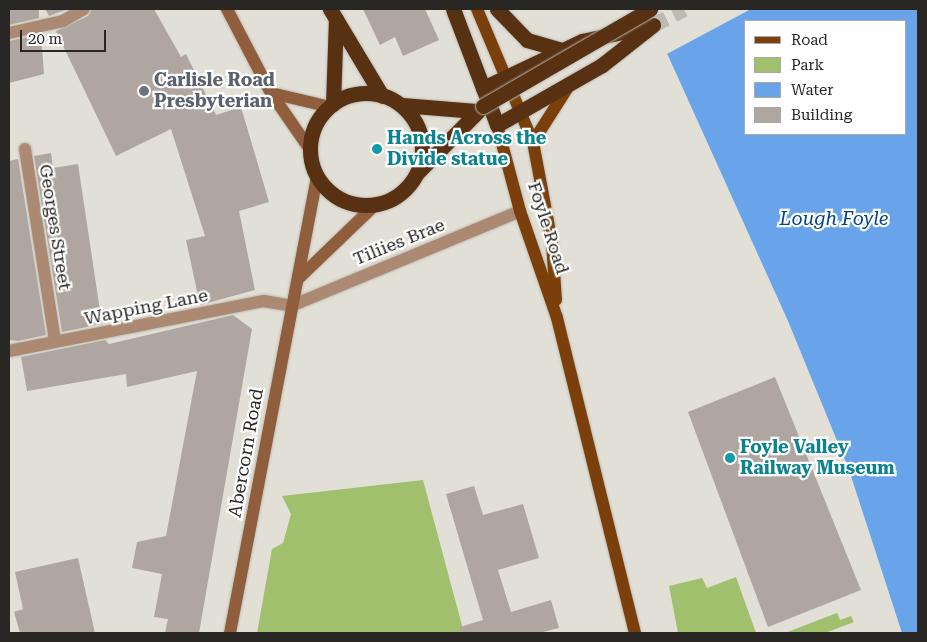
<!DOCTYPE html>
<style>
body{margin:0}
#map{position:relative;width:927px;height:642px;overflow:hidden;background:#e1dfd6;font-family:"Roboto Serif",serif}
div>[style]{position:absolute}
.green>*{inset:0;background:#a0c06d}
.water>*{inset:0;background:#69a4ea}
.pier>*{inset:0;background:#e1dfd6}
.building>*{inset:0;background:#afa6a1}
.highway-tunnel>*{height:15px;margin-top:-7.5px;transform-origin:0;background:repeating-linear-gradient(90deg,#bcbab2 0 15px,transparent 0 23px)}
.roads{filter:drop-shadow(0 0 1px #bcbab2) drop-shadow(0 0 1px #bcbab2)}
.street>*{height:12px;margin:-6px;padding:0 6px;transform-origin:6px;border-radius:6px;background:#ac8972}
.secondary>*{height:12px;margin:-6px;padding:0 6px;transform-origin:6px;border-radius:6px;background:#905e3c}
.primary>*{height:12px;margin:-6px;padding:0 6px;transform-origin:6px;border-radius:6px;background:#7b3f0c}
.highway>*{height:15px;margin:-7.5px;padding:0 7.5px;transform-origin:7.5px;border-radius:7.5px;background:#583012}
.highway>.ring{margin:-7.5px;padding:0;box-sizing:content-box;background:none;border:15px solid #583012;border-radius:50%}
.bridges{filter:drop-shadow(0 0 1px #bcbab2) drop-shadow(0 0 1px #bcbab2)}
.highway-bridge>*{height:15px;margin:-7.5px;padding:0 7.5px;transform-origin:7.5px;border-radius:7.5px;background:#583012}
.dots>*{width:14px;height:14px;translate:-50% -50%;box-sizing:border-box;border:2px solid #fff;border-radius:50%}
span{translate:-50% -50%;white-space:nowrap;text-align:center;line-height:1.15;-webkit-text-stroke:4.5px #fff;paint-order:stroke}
.worship-label{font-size:18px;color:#5b616d;font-weight:700}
.left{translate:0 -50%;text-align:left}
.culture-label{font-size:18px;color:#0d838f;font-weight:700}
.street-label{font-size:18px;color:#282724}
.water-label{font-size:19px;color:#024482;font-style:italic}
.frame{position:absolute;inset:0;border:10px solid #282724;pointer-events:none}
.legend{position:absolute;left:744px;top:20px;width:162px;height:115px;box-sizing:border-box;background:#fff;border:1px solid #a9a9a7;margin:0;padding:6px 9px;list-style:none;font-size:15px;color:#282724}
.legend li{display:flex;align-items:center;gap:10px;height:25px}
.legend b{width:25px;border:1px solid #a9a9a7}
.scale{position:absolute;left:20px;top:30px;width:86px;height:22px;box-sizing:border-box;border:2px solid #282724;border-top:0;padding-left:6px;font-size:15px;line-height:18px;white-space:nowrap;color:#282724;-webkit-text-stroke:4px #fff;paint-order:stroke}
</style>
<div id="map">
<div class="green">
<i style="clip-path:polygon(423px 480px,464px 633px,257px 633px,272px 549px,283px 543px,291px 514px,282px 496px)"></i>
<i style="clip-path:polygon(736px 577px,756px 633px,678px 633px,669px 586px,702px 578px,707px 588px)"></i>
<i style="clip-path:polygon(837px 613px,840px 620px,851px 616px,854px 622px,825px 633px,785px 633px)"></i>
</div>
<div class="water">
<i style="clip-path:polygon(evenodd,647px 9px,918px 9px,918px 633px,902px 633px,849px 470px,788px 321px,647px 9px,746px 21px,906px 21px,906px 134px,746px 134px,746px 21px)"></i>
</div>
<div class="pier">
<i style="clip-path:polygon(644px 9px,751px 9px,665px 55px)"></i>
</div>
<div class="building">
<i style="clip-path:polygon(9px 9px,39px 9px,39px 18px,9px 25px)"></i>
<i style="clip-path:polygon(45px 9px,68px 9px,49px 16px)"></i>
<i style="clip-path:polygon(92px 9px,154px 9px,181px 57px,186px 54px,216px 115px,241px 107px,269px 202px,239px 211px,255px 290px,200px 305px,186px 240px,205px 236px,171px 129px,116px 156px,56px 31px,88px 16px)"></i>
<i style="clip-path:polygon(363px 9px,425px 9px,439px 40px,403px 56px,395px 37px,380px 45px)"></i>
<i style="clip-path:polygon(41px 34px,44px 74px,9px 83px,9px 41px)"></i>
<i style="clip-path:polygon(51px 153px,53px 168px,78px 164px,102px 324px,62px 332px,34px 156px)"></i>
<i style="clip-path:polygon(18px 159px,46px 335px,18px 341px,9px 340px,9px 161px)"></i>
<i style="clip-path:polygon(233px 315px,252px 329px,199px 633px,165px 633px,168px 619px,154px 617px,162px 574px,132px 568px,137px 542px,166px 536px,197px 371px,127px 387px,126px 374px,27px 391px,21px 357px,105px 340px,109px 344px)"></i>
<i style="clip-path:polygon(775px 377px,861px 590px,768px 627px,688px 412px)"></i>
<i style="clip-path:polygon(474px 486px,483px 515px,523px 504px,539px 558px,498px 570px,511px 612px,551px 600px,559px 628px,539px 633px,461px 633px,460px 627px,483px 620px,446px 494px)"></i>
<i style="clip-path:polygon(78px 558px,95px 633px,20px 633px,14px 612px,23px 609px,15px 572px)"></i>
</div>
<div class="highway-tunnel">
<i style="left:653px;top:25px;width:35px;rotate:-27deg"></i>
</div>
<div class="roads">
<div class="street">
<i style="left:9px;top:33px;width:55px;rotate:-12.5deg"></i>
<i style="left:63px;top:21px;width:24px;rotate:-30deg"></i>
<i style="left:25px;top:149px;width:194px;rotate:81.1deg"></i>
<i style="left:9px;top:351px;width:260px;rotate:-11.1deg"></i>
<i style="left:264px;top:301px;width:27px;rotate:10deg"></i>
<i style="left:291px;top:306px;width:248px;rotate:-22.5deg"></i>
</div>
<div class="secondary">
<i style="left:227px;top:9px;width:95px;rotate:62.4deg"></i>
<i style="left:271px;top:93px;width:70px;rotate:55.4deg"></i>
<i style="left:271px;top:93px;width:61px;rotate:13.3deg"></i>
<i style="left:298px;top:279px;width:107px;rotate:-43.9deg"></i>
<i style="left:230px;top:633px;width:465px;rotate:-79.2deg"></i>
</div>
<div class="primary">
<i style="left:477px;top:9px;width:144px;rotate:67.2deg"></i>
<i style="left:533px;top:142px;width:103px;rotate:79.3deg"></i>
<i style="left:552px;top:243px;width:57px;rotate:86deg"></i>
<i style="left:497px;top:125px;width:89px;rotate:75deg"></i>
<i style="left:520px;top:211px;width:113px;rotate:70.9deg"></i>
<i style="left:557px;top:318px;width:325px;rotate:76.1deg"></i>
<i style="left:533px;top:142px;width:65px;rotate:-57.5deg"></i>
</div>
<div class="highway">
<i style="left:330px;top:9px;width:101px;rotate:59.1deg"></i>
<i style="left:453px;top:9px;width:124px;rotate:69.2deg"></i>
<i style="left:497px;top:125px;width:121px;rotate:-29.7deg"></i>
<i style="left:602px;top:65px;width:65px;rotate:-38.1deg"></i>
<i style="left:497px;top:9px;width:43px;rotate:45.9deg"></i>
<i style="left:527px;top:40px;width:37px;rotate:16deg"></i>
<i style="left:483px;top:88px;width:110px;rotate:-25.4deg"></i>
<i style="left:582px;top:41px;width:69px;rotate:-12.6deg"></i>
<i class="ring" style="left:310px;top:93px;width:97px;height:97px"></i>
<i style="left:333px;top:104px;width:85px;rotate:-88deg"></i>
<i style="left:402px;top:105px;width:74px;rotate:4.6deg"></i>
<i style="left:418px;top:172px;width:93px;rotate:-45.4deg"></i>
</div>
</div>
<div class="bridges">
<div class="highway-bridge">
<i style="left:483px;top:106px;width:193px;rotate:-30.1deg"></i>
</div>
</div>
<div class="dots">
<i style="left:144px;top:91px;background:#6b7280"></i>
<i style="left:377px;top:149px;background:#0f9aa8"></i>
<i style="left:730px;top:458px;background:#0f9aa8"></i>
</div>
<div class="worship-label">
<span class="left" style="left:154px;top:91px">Carlisle Road<br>Presbyterian</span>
</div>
<div class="culture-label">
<span class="left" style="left:387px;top:149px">Hands Across the<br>Divide statue</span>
<span class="left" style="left:740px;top:458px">Foyle Valley<br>Railway Museum</span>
</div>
<div class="street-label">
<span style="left:55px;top:227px;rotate:81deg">Georges Street</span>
<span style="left:548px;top:228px;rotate:72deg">Foyle Road</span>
<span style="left:399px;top:242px;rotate:-22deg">Tiliies Brae</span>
<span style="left:146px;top:307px;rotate:-11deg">Wapping Lane</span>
<span style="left:246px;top:453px;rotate:-80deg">Abercorn Road</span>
</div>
<div class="water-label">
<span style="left:834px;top:219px">Lough Foyle</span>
</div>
<div class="frame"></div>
<ul class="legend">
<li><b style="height:6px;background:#7b3f0c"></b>Road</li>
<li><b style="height:14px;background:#a0c06d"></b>Park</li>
<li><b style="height:14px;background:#69a4ea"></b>Water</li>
<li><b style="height:14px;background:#afa6a1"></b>Building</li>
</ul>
<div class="scale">20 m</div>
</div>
